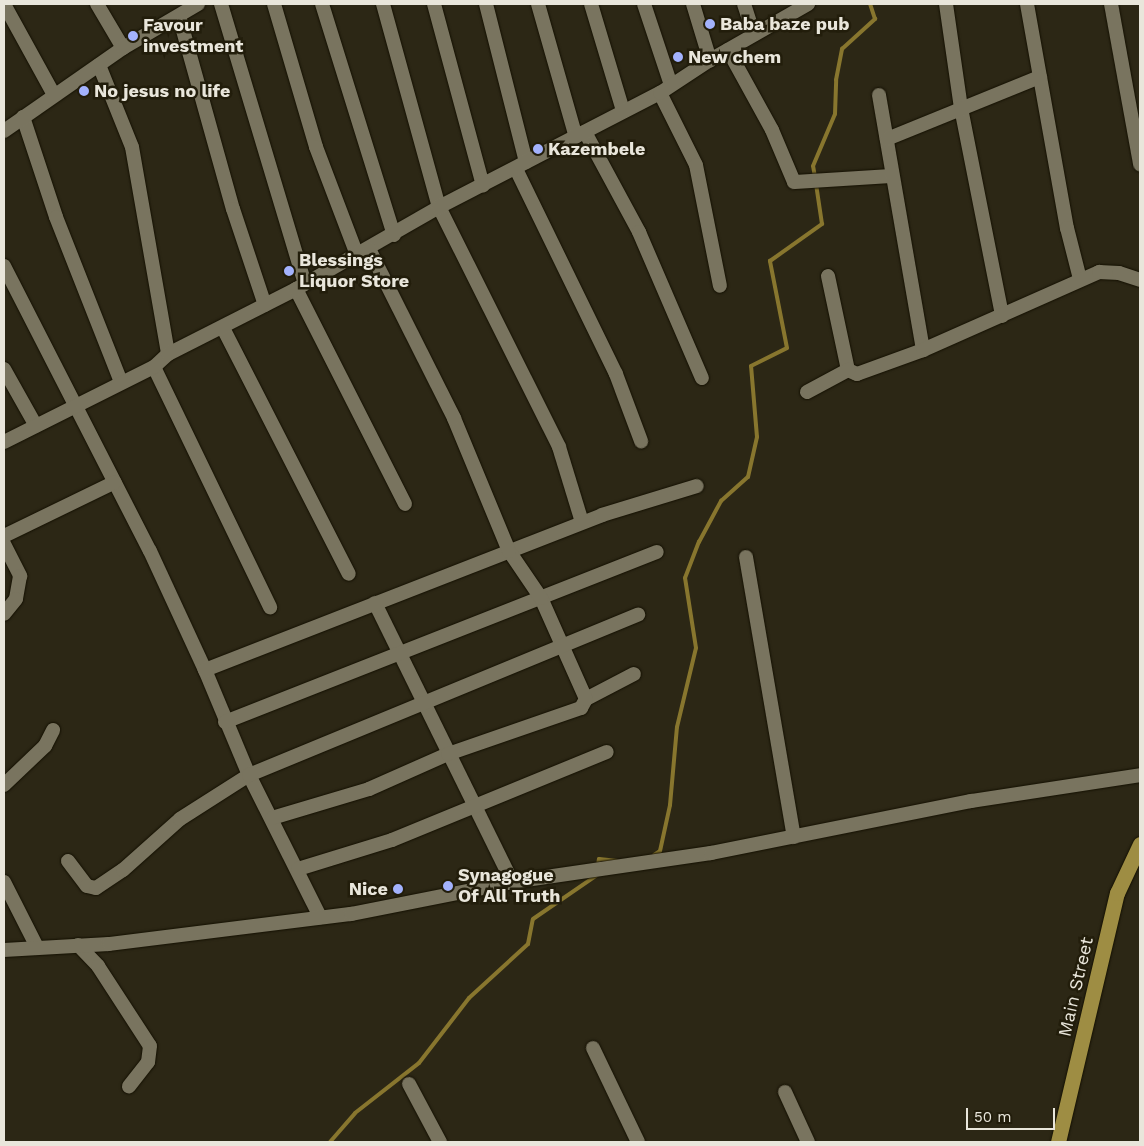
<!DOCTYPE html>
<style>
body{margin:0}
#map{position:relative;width:1144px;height:1146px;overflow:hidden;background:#2c2715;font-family:"Work Sans",sans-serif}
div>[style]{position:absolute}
.stream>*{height:4px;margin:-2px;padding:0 2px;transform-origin:2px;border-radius:2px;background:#88762e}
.roads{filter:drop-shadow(0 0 1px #141001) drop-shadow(0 0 1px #141001)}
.minor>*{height:14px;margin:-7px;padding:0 7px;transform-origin:7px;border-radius:7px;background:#79745f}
.major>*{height:15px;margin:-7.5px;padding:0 7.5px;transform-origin:7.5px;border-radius:7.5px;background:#9e8d43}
.dots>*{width:14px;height:14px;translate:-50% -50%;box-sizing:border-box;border:2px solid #221d0b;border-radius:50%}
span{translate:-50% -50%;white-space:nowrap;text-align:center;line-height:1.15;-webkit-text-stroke:5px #221d0b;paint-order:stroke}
.poi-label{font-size:18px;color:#e9e6db;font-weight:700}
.left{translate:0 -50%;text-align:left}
.right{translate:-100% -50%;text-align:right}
.street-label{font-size:18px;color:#e9e6db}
.frame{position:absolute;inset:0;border:5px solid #e9e6db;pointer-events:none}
.scale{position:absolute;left:966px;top:1108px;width:89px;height:22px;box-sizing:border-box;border:2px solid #e9e6db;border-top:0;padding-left:6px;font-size:15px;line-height:18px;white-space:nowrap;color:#e9e6db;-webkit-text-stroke:4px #221d0b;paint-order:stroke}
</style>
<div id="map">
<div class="stream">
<i style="left:815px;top:177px;width:11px;rotate:-100deg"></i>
<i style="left:813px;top:166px;width:56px;rotate:-67.1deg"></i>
<i style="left:835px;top:114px;width:34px;rotate:-88deg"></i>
<i style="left:836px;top:80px;width:32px;rotate:-79deg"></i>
<i style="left:842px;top:49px;width:45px;rotate:-42.3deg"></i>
<i style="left:875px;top:19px;width:16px;rotate:-108deg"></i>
<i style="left:654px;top:855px;width:7px;rotate:-34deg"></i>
<i style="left:660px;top:851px;width:47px;rotate:-77.7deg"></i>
<i style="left:670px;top:805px;width:78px;rotate:-84.9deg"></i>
<i style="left:677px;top:727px;width:81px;rotate:-76.5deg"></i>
<i style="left:696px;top:648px;width:71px;rotate:-98.9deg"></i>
<i style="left:685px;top:578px;width:39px;rotate:-69deg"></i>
<i style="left:699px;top:542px;width:47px;rotate:-61.8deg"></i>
<i style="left:721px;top:501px;width:36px;rotate:-42deg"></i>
<i style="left:748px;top:477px;width:41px;rotate:-77.3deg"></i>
<i style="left:757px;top:437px;width:71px;rotate:-94.8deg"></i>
<i style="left:751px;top:366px;width:40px;rotate:-26.6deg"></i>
<i style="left:787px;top:348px;width:89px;rotate:-101.1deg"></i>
<i style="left:770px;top:261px;width:64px;rotate:-35.4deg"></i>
<i style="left:822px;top:224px;width:40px;rotate:-98.5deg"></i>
<i style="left:598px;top:865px;width:6px;rotate:-81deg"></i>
<i style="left:599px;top:859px;width:19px;rotate:6deg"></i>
<i style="left:330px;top:1142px;width:38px;rotate:-49deg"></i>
<i style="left:355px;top:1113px;width:81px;rotate:-38deg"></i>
<i style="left:419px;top:1063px;width:82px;rotate:-52.4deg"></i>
<i style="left:469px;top:998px;width:80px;rotate:-42.5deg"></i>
<i style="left:528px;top:944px;width:25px;rotate:-79deg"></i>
<i style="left:533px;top:919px;width:78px;rotate:-34.5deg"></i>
</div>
<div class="roads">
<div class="minor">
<i style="left:4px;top:4px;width:104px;rotate:61.2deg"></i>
<i style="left:97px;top:4px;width:51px;rotate:59.4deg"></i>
<i style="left:221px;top:4px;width:292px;rotate:73.3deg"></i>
<i style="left:274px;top:4px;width:149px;rotate:73.6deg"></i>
<i style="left:316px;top:147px;width:116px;rotate:69.2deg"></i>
<i style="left:322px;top:4px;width:242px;rotate:72.7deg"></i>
<i style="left:383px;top:4px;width:211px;rotate:74.6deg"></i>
<i style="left:439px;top:207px;width:268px;rotate:63.4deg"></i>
<i style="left:559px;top:447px;width:78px;rotate:73deg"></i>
<i style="left:434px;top:4px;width:188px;rotate:74.9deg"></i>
<i style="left:486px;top:4px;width:163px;rotate:75.8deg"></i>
<i style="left:538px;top:4px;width:138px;rotate:74.1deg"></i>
<i style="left:591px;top:4px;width:112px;rotate:73.3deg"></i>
<i style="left:644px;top:4px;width:85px;rotate:71.6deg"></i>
<i style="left:693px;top:4px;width:59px;rotate:73.1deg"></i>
<i style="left:744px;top:4px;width:32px;rotate:72deg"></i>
<i style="left:946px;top:4px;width:105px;rotate:81.8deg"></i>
<i style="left:961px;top:108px;width:212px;rotate:78.8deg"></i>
<i style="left:1027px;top:4px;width:228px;rotate:79.9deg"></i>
<i style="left:1067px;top:228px;width:53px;rotate:75.7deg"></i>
<i style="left:1111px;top:4px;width:163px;rotate:79.7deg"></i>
<i style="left:179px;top:16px;width:200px;rotate:74.4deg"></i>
<i style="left:233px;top:209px;width:101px;rotate:71.6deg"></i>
<i style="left:728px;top:50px;width:91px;rotate:61.2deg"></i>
<i style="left:772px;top:130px;width:56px;rotate:67.1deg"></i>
<i style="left:794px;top:182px;width:98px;rotate:-3.5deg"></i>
<i style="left:99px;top:65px;width:88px;rotate:68.1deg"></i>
<i style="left:132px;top:147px;width:210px;rotate:80.1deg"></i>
<i style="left:660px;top:93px;width:80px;rotate:63.4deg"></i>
<i style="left:696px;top:165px;width:123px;rotate:78.8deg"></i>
<i style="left:879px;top:95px;width:259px;rotate:80.2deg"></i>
<i style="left:23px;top:117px;width:105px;rotate:71.7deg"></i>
<i style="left:56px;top:217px;width:177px;rotate:68.5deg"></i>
<i style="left:4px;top:131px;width:145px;rotate:-34.9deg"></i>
<i style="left:123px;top:48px;width:87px;rotate:-30.4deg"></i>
<i style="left:585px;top:132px;width:114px;rotate:61.6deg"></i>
<i style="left:639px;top:232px;width:159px;rotate:66.7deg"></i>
<i style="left:887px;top:139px;width:165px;rotate:-22.1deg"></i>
<i style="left:516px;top:169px;width:228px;rotate:64deg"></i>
<i style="left:616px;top:374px;width:72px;rotate:69.5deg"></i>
<i style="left:4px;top:266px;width:320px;rotate:62.9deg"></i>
<i style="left:150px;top:551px;width:131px;rotate:65.2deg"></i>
<i style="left:205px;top:670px;width:114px;rotate:67.3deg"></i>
<i style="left:249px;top:775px;width:159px;rotate:63.4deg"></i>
<i style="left:828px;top:276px;width:96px;rotate:78deg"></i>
<i style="left:848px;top:370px;width:10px;rotate:24deg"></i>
<i style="left:857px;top:374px;width:70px;rotate:-20deg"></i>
<i style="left:923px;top:350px;width:193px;rotate:-23.9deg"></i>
<i style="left:1099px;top:272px;width:20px;rotate:3deg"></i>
<i style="left:1119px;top:273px;width:22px;rotate:18deg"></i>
<i style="left:296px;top:289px;width:241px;rotate:63.1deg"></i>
<i style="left:223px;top:328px;width:276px;rotate:62.9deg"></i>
<i style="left:154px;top:367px;width:267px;rotate:64.2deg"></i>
<i style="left:4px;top:369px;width:65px;rotate:60.7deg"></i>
<i style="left:807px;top:392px;width:47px;rotate:-28.2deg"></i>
<i style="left:4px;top:442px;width:168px;rotate:-26.6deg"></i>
<i style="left:154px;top:367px;width:19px;rotate:-43deg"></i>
<i style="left:168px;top:354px;width:144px;rotate:-26.9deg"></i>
<i style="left:296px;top:289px;width:165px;rotate:-29.8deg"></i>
<i style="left:439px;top:207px;width:249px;rotate:-27.3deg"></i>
<i style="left:660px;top:93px;width:60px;rotate:-33.4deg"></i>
<i style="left:710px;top:60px;width:113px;rotate:-29.7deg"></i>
<i style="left:4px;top:536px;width:123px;rotate:-25.9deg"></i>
<i style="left:4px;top:544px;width:36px;rotate:63deg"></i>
<i style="left:20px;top:576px;width:23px;rotate:100deg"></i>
<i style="left:16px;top:599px;width:19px;rotate:129deg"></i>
<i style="left:746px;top:557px;width:284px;rotate:80.3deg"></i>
<i style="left:375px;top:603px;width:311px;rotate:63.8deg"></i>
<i style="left:205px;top:670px;width:426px;rotate:-21.3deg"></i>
<i style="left:602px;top:515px;width:99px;rotate:-17deg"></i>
<i style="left:586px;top:699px;width:54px;rotate:-27.5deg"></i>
<i style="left:225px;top:722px;width:464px;rotate:-21.5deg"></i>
<i style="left:4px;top:785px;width:57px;rotate:-43.6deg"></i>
<i style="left:45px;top:746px;width:18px;rotate:-63deg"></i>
<i style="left:272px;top:818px;width:101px;rotate:-16.6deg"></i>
<i style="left:369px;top:789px;width:86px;rotate:-23.9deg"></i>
<i style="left:448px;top:754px;width:141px;rotate:-19.1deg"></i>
<i style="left:581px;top:708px;width:10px;rotate:-61deg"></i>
<i style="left:586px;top:699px;width:111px;rotate:-114deg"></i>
<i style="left:541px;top:598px;width:57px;rotate:-124.2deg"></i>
<i style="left:509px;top:551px;width:144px;rotate:-112.5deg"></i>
<i style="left:454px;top:418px;width:189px;rotate:-116.7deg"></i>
<i style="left:68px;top:861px;width:31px;rotate:53deg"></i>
<i style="left:87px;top:886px;width:9px;rotate:13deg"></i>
<i style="left:96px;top:888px;width:32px;rotate:-34deg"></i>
<i style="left:123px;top:870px;width:76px;rotate:-41.8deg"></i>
<i style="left:180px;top:819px;width:82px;rotate:-32.5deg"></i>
<i style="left:249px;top:775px;width:421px;rotate:-22.4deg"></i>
<i style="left:298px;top:869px;width:98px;rotate:-17.1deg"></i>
<i style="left:392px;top:840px;width:232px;rotate:-22.3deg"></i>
<i style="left:4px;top:882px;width:73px;rotate:63.1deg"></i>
<i style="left:78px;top:945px;width:29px;rotate:46deg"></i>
<i style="left:98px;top:966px;width:95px;rotate:57deg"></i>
<i style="left:150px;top:1046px;width:16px;rotate:97deg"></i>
<i style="left:148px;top:1062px;width:31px;rotate:128deg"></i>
<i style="left:4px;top:950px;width:105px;rotate:-3.3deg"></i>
<i style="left:109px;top:944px;width:244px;rotate:-7.1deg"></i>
<i style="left:351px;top:914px;width:164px;rotate:-11.2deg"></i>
<i style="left:512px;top:882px;width:201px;rotate:-8.3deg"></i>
<i style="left:711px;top:853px;width:265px;rotate:-11.3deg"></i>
<i style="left:971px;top:801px;width:171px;rotate:-8.7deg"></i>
<i style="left:593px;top:1048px;width:104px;rotate:64.4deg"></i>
<i style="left:409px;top:1084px;width:66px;rotate:61.9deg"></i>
<i style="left:785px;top:1092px;width:55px;rotate:65.3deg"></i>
</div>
<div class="major">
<i style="left:1058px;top:1142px;width:256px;rotate:-76.7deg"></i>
<i style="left:1117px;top:893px;width:54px;rotate:-64.9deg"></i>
</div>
</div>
<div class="dots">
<i style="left:710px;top:24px;background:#a3b2fd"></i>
<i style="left:133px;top:36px;background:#a3b2fd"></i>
<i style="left:678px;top:57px;background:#a3b2fd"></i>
<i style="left:84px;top:91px;background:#a3b2fd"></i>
<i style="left:538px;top:149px;background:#a3b2fd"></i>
<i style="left:289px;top:271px;background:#a3b2fd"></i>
<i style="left:448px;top:886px;background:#a3b2fd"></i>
<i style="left:398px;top:889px;background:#a3b2fd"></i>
</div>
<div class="poi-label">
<span class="left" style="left:720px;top:24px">Baba baze pub</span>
<span class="left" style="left:143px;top:36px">Favour<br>investment</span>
<span class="left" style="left:688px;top:57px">New chem</span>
<span class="left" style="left:94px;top:91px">No jesus no life</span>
<span class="left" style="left:548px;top:149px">Kazembele</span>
<span class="left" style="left:299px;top:271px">Blessings<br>Liquor Store</span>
<span class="left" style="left:458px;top:886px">Synagogue<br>Of All Truth</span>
<span class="right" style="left:388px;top:889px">Nice</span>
</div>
<div class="street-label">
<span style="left:1076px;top:987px;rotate:-77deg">Main Street</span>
</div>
<div class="frame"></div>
<div class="scale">50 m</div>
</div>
